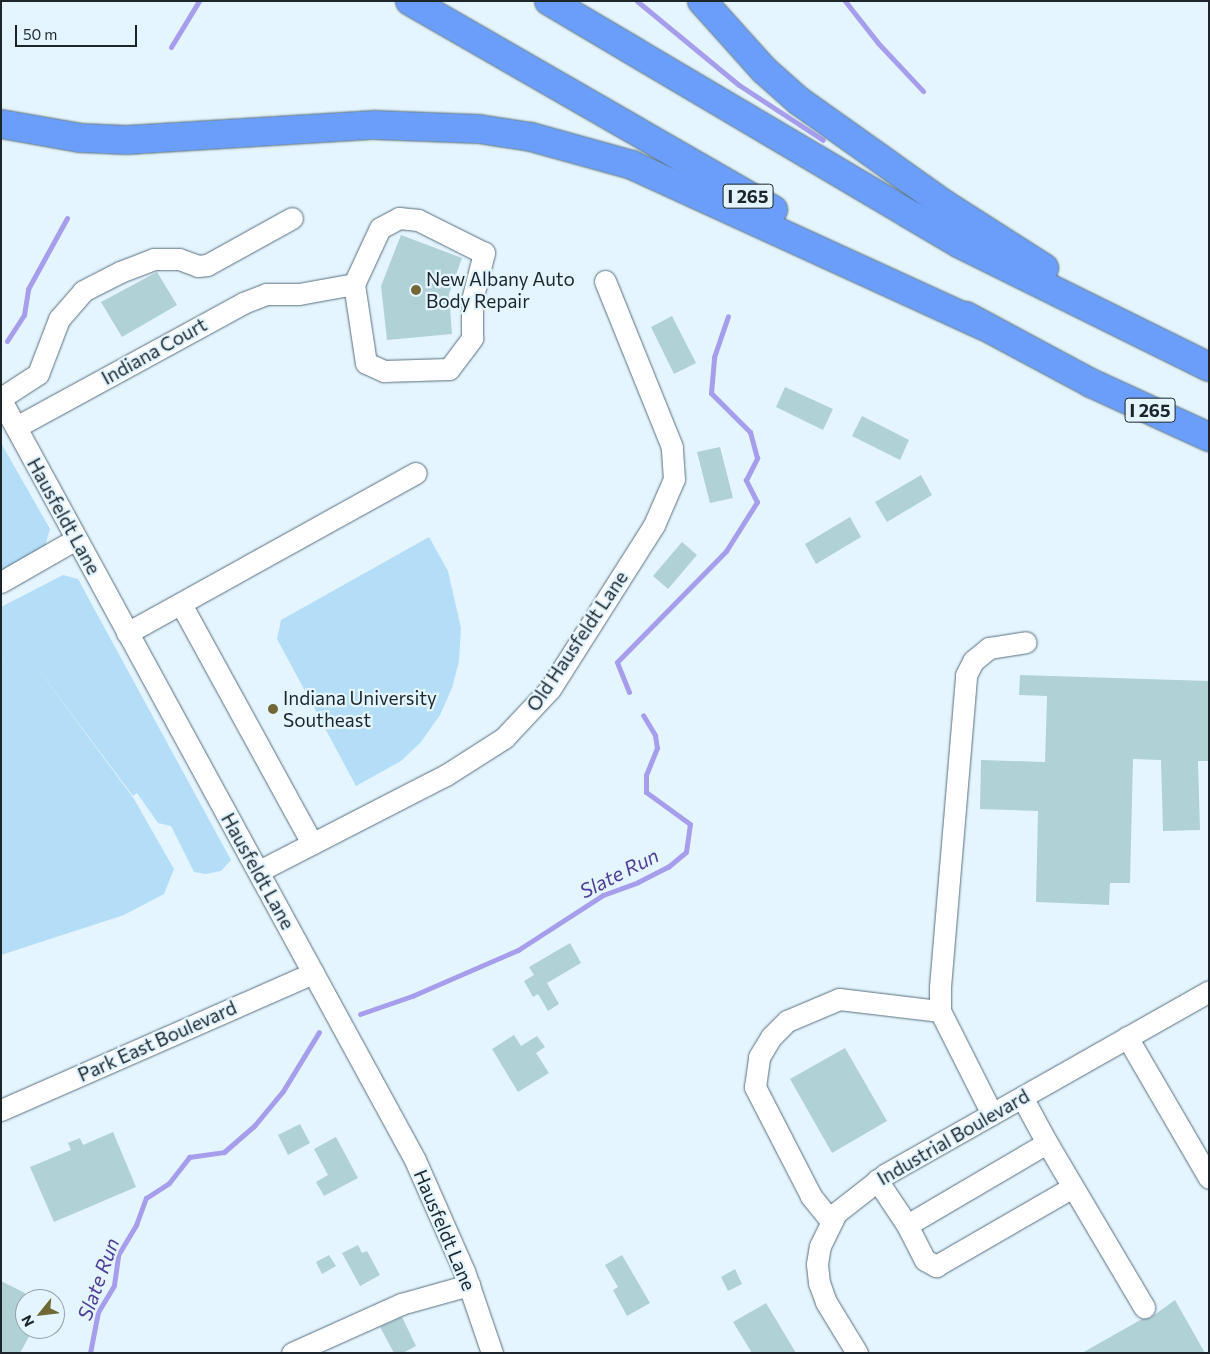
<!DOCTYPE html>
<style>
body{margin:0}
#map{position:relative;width:1210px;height:1354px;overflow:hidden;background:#e5f5ff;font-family:Commissioner,sans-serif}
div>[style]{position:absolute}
.green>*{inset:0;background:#b4def7}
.stream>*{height:5px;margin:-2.5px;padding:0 2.5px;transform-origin:2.5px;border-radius:2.5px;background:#a69eed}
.building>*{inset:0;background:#b0d1d6}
.roads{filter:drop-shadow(0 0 1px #576f7d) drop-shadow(0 0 1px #576f7d)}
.minor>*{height:21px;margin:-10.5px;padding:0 10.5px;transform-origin:10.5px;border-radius:10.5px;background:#fff}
.highway>*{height:28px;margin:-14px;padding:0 14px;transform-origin:14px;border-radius:14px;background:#6a9efa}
.dots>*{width:14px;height:14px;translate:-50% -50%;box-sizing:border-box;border:2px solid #e5f5ff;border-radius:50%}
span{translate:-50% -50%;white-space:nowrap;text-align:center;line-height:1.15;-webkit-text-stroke:4.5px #e5f5ff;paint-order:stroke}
.shield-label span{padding:1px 4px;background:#e5f5ff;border:1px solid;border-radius:4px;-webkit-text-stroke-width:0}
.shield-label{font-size:18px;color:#1b252a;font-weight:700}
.poi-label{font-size:19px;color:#1b252a}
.left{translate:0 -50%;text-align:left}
.street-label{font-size:19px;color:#1b252a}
.water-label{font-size:20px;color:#4f3c98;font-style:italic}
.frame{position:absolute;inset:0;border:2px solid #1b252a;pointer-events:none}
.north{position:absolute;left:15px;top:1289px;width:50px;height:50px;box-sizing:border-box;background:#e5f5ff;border:1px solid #94a2aa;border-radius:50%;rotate:241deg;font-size:14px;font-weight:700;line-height:20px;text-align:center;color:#1b252a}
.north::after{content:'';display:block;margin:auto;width:18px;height:22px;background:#726835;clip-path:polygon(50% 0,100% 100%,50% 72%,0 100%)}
.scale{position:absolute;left:15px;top:25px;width:122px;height:22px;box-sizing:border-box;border:2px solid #1b252a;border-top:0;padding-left:6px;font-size:15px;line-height:18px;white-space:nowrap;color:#1b252a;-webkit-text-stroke:4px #e5f5ff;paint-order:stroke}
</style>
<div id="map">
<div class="green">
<i style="clip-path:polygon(1px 443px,50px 529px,45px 546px,1px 574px)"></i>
<i style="clip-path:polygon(429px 537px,448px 571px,461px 628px,459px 661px,452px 688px,440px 715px,421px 742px,401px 761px,356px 786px,277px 639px,281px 620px)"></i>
<i style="clip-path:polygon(63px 575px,78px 579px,231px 860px,221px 871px,206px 874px,194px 872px,171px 826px,158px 823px,137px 793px,133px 796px,29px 657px,134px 799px,174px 869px,164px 894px,124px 915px,1px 955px,1px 660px,4px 659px,1px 659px,1px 607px)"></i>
</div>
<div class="stream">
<i style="left:637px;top:1px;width:132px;rotate:39.5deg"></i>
<i style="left:739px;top:85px;width:100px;rotate:33.2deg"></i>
<i style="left:845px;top:1px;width:53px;rotate:51.8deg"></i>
<i style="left:878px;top:43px;width:66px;rotate:46.8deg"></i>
<i style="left:171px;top:47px;width:54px;rotate:-58.7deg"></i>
<i style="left:7px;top:341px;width:31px;rotate:-57deg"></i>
<i style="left:24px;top:315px;width:26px;rotate:-81deg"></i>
<i style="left:28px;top:289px;width:81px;rotate:-61.2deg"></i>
<i style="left:629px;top:692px;width:32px;rotate:-112deg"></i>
<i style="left:617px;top:662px;width:156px;rotate:-45.5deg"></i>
<i style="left:726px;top:551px;width:58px;rotate:-57.7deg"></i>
<i style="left:757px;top:502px;width:25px;rotate:-117deg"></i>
<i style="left:746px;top:480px;width:25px;rotate:-63deg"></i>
<i style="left:757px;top:458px;width:27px;rotate:-105deg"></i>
<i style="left:750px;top:432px;width:55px;rotate:-135deg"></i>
<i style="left:711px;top:393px;width:36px;rotate:-85deg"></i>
<i style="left:714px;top:357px;width:43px;rotate:-71.1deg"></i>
<i style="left:360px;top:1014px;width:55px;rotate:-19.1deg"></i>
<i style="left:412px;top:996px;width:116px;rotate:-23.5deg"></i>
<i style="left:518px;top:950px;width:101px;rotate:-32.9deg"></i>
<i style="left:603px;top:895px;width:37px;rotate:-20deg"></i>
<i style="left:638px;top:882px;width:34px;rotate:-27deg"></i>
<i style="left:668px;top:867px;width:23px;rotate:-40deg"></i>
<i style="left:686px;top:852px;width:28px;rotate:-82deg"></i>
<i style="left:690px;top:824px;width:54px;rotate:-144deg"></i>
<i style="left:646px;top:792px;width:17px;rotate:-90deg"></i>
<i style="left:646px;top:775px;width:29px;rotate:-68deg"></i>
<i style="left:657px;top:748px;width:13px;rotate:-99deg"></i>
<i style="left:655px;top:735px;width:23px;rotate:-121deg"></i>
<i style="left:90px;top:1353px;width:42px;rotate:-79deg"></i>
<i style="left:98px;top:1312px;width:31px;rotate:-59deg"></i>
<i style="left:114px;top:1285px;width:30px;rotate:-82deg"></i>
<i style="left:118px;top:1255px;width:35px;rotate:-59deg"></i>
<i style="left:136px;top:1225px;width:29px;rotate:-70deg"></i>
<i style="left:146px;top:1198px;width:27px;rotate:-33deg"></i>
<i style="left:169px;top:1183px;width:33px;rotate:-52deg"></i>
<i style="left:189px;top:1157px;width:35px;rotate:-8deg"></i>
<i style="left:224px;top:1152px;width:40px;rotate:-41deg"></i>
<i style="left:254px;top:1126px;width:45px;rotate:-50.4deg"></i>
<i style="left:283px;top:1091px;width:69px;rotate:-58.6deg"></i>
</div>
<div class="building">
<i style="clip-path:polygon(401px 235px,462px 258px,449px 294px,452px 334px,387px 340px,381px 286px)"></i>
<i style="clip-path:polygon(157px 272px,177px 305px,122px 337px,101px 302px)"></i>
<i style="clip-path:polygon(672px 316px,696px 363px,674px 374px,651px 327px)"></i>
<i style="clip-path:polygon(785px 387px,833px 409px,823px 430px,776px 407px)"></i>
<i style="clip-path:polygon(862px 416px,909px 440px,900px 460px,852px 436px)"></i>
<i style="clip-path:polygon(720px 447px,733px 498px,710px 503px,697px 452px)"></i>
<i style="clip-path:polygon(921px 475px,932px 495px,887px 522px,875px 502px)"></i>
<i style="clip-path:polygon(850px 517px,861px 537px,816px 564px,805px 544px)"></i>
<i style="clip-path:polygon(682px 542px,697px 555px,668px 589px,653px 576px)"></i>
<i style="clip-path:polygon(1020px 675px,1209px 681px,1209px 761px,1198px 761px,1200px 830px,1163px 831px,1161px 760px,1133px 759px,1130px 883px,1110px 883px,1109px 905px,1036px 902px,1038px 811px,980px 809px,981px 760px,1045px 762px,1047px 696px,1019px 695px)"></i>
<i style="clip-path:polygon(570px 943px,581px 963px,547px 983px,559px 1004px,548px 1011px,538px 994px,533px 997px,524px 981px,534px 975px,529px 967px)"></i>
<i style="clip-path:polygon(514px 1035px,521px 1046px,537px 1036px,545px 1047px,536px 1053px,549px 1073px,518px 1092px,492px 1049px)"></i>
<i style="clip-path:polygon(845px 1048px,887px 1121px,832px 1153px,790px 1079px)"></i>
<i style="clip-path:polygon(300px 1124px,310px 1143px,288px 1155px,278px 1135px)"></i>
<i style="clip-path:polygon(113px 1132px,136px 1187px,54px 1222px,30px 1167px,71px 1150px,68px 1143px,80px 1138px,83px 1145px)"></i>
<i style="clip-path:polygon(336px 1137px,358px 1178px,324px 1196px,316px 1182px,328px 1175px,314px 1149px)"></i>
<i style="clip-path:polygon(358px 1245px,362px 1253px,367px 1251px,380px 1275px,360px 1286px,342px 1253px)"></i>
<i style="clip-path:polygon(329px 1255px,336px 1266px,322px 1274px,316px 1262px)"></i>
<i style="clip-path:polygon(622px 1255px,650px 1303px,627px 1316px,613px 1290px,618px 1287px,605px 1265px)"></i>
<i style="clip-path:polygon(735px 1269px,742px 1284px,728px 1291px,721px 1277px)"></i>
<i style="clip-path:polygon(1px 1281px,25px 1293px,25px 1329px,33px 1329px,20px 1353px,1px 1353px)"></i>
<i style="clip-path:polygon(1175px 1300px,1205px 1353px,1082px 1353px,1142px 1319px,1150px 1318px)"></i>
<i style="clip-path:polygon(766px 1303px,796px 1353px,752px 1353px,733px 1322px)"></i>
<i style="clip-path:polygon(402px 1317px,416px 1346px,403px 1353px,394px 1353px,380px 1327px)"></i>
</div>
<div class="roads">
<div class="minor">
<i style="left:1px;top:398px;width:44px;rotate:-33deg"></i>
<i style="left:38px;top:374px;width:59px;rotate:-69.1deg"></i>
<i style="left:59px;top:319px;width:37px;rotate:-49deg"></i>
<i style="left:83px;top:291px;width:42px;rotate:-27.2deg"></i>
<i style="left:120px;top:272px;width:36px;rotate:-21deg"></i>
<i style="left:154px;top:259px;width:25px"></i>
<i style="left:179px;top:259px;width:20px;rotate:20deg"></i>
<i style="left:198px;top:266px;width:9px;rotate:-6deg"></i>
<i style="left:207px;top:265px;width:97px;rotate:-28.9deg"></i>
<i style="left:1px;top:400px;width:865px;rotate:61.42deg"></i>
<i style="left:415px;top:1160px;width:121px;rotate:66.2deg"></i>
<i style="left:464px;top:1271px;width:87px;rotate:71.1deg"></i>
<i style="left:16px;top:427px;width:259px;rotate:-28.6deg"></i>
<i style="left:243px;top:303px;width:25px;rotate:-21deg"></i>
<i style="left:266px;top:294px;width:33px"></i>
<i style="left:299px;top:294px;width:56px;rotate:-10.3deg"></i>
<i style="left:354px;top:284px;width:80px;rotate:81.4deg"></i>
<i style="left:366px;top:363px;width:20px;rotate:24deg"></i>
<i style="left:384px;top:371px;width:65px;rotate:-1.8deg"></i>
<i style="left:449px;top:369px;width:39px;rotate:-53deg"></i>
<i style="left:472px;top:338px;width:38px;rotate:-90deg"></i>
<i style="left:472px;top:300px;width:49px;rotate:-75.7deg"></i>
<i style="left:484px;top:253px;width:74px;rotate:-153.4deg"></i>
<i style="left:418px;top:220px;width:19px;rotate:-174deg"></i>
<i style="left:399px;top:218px;width:21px;rotate:152deg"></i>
<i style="left:380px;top:228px;width:62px;rotate:114.9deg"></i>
<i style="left:1px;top:582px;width:86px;rotate:-29.8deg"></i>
<i style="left:181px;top:604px;width:273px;rotate:61.3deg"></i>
<i style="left:127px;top:633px;width:330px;rotate:-29deg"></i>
<i style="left:259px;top:871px;width:210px;rotate:-27.2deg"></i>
<i style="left:446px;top:775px;width:69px;rotate:-32.5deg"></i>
<i style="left:504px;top:738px;width:67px;rotate:-46.8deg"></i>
<i style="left:550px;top:689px;width:194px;rotate:-57.6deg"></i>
<i style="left:654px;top:525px;width:50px;rotate:-66.5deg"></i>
<i style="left:674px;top:479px;width:32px;rotate:-94deg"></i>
<i style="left:672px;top:447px;width:179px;rotate:-112deg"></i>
<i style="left:1127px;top:1037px;width:163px;rotate:59.8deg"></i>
<i style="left:1px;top:1110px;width:341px;rotate:-23.7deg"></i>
<i style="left:992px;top:1114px;width:115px;rotate:-116.8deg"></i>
<i style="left:940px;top:1011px;width:24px;rotate:-90deg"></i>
<i style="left:940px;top:987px;width:313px;rotate:-85.2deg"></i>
<i style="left:966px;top:675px;width:16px;rotate:-63deg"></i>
<i style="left:973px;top:661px;width:21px;rotate:-39deg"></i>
<i style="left:989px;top:648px;width:37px;rotate:-9deg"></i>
<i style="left:1047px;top:1143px;width:191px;rotate:59.4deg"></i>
<i style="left:877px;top:1180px;width:54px;rotate:56.3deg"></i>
<i style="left:907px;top:1225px;width:162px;rotate:-30.4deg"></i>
<i style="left:1047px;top:1143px;width:52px;rotate:-118.5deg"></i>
<i style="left:831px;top:1221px;width:32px;rotate:-129deg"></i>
<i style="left:811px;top:1196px;width:123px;rotate:-117.2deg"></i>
<i style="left:755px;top:1087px;width:30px;rotate:-82deg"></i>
<i style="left:759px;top:1057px;width:23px;rotate:-59deg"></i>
<i style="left:771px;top:1037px;width:23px;rotate:-45deg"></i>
<i style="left:787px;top:1021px;width:56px;rotate:-22.9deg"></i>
<i style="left:839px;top:999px;width:102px;rotate:6.8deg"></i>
<i style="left:907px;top:1225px;width:39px;rotate:63deg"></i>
<i style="left:925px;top:1260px;width:13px;rotate:29deg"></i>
<i style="left:936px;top:1266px;width:158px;rotate:-30deg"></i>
<i style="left:292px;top:1353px;width:120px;rotate:-24.2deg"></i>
<i style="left:401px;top:1304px;width:71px;rotate:-15.6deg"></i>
<i style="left:857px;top:1353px;width:60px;rotate:-121.3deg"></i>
<i style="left:826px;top:1302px;width:20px;rotate:-110deg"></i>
<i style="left:819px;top:1283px;width:19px;rotate:-96deg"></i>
<i style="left:817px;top:1264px;width:18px;rotate:-81deg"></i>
<i style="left:820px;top:1246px;width:37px;rotate:-64deg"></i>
<i style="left:836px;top:1213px;width:63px;rotate:-38deg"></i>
<i style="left:886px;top:1174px;width:371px;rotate:-29.5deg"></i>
</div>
<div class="highway">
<i style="left:410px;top:1px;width:419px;rotate:29.9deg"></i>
<i style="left:549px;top:1px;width:477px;rotate:30.6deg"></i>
<i style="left:960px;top:244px;width:278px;rotate:26.3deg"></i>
<i style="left:702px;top:1px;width:93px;rotate:48.1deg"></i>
<i style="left:764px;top:70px;width:47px;rotate:41.5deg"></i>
<i style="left:799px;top:101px;width:178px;rotate:35.4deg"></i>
<i style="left:944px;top:204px;width:119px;rotate:32.6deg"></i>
<i style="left:1px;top:124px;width:80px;rotate:10deg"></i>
<i style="left:80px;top:138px;width:47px;rotate:2.4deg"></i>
<i style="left:127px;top:140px;width:248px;rotate:-3.5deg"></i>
<i style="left:375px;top:125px;width:104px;rotate:2.2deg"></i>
<i style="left:479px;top:129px;width:53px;rotate:8.7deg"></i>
<i style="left:531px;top:137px;width:105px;rotate:15.5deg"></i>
<i style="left:632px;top:165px;width:385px;rotate:24.6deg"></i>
<i style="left:966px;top:316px;width:142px;rotate:28.2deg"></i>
<i style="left:1091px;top:383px;width:130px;rotate:24.6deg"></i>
</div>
</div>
<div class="dots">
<i style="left:416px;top:290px;background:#726835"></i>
<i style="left:273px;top:709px;background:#726835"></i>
</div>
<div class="shield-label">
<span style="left:748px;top:196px">I 265</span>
<span style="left:1150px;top:410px">I 265</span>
</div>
<div class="poi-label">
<span class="left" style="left:426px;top:290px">New Albany Auto<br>Body Repair</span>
<span class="left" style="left:283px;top:709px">Indiana University<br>Southeast</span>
</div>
<div class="street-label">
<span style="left:154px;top:351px;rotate:-29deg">Indiana Court</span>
<span style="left:64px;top:516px;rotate:61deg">Hausfeldt Lane</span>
<span style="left:577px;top:641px;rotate:-56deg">Old Hausfeldt Lane</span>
<span style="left:258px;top:871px;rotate:61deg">Hausfeldt Lane</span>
<span style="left:157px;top:1041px;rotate:-24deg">Park East Boulevard</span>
<span style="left:953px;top:1137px;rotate:-30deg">Industrial Boulevard</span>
<span style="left:445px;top:1230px;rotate:67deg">Hausfeldt Lane</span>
</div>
<div class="water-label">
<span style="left:619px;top:873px;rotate:-27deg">Slate Run</span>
<span style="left:98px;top:1279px;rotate:-70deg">Slate Run</span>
</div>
<div class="frame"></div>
<div class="north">N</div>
<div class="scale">50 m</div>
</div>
